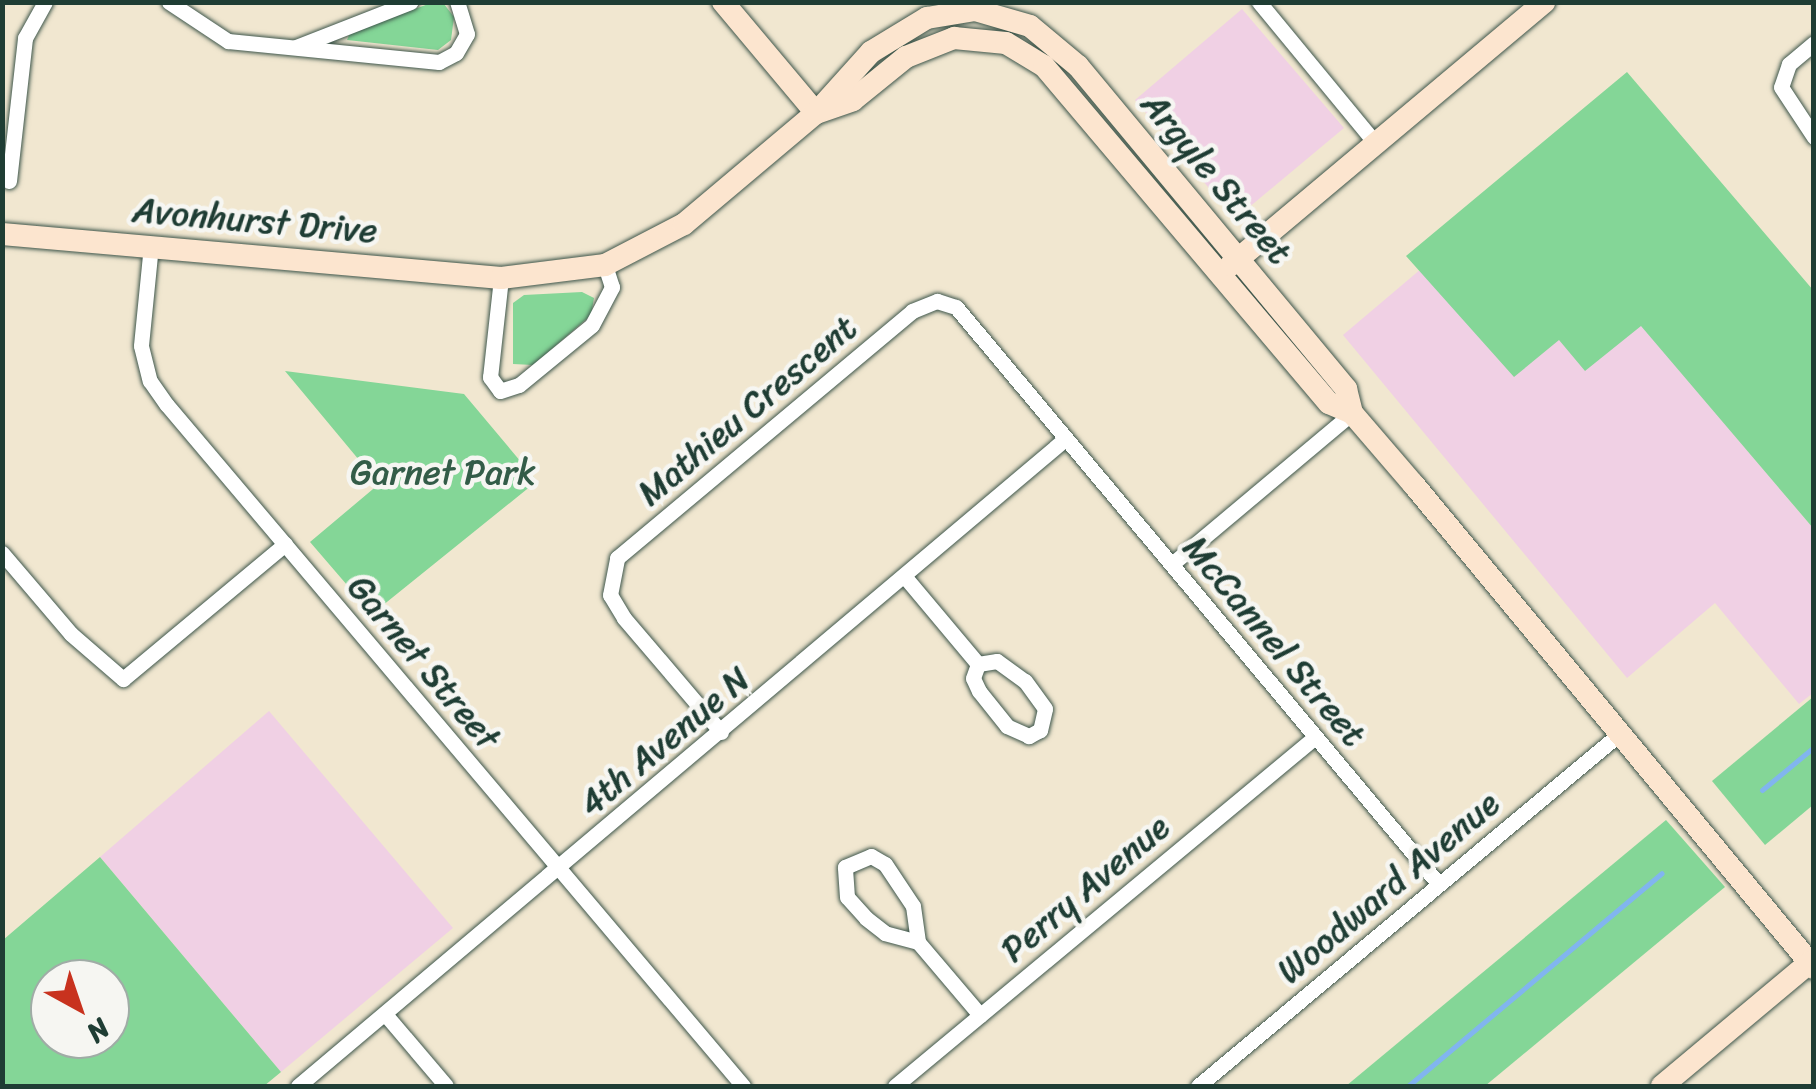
<!DOCTYPE html>
<style>
body{margin:0}
#map{position:relative;width:1816px;height:1089px;overflow:hidden;background:#f1e7d0;font-family:Sriracha,sans-serif}
div>[style]{position:absolute}
.built>*{inset:0;background:#f0d0e4}
.green>*{inset:0;background:#84d697}
.stream>*{height:5px;margin:-2.5px;padding:0 2.5px;transform-origin:2.5px;border-radius:2.5px;background:#81b5ef}
.roads{filter:drop-shadow(0 0 2px #3e564b) drop-shadow(0 0 2px #3e564b)}
.street>*{height:15px;margin:-7.5px;padding:0 7.5px;transform-origin:7.5px;border-radius:7.5px;background:#fff}
.secondary>*{height:22px;margin:-11px;padding:0 11px;transform-origin:11px;border-radius:11px;background:#fce5cf}
span{translate:-50% -50%;white-space:nowrap;text-align:center;line-height:1.15;-webkit-text-stroke:9px #f6f6f2;paint-order:stroke}
.street-label{font-size:35px;color:#1f3d34}
.park-label{font-size:35px;color:#335c48}
.frame{position:absolute;inset:0;border:5px solid #1f3d34;pointer-events:none}
.north{position:absolute;left:30px;top:959px;width:100px;height:100px;box-sizing:border-box;background:#f6f6f2;border:2px solid #a0aca6;border-radius:50%;rotate:140deg;font-size:28px;font-weight:700;line-height:40px;text-align:center;color:#1f3d34}
.north::after{content:'';display:block;margin:auto;width:35px;height:45px;background:#c8321e;clip-path:polygon(50% 0,100% 100%,50% 72%,0 100%)}
</style>
<div id="map">
<div class="built">
<i style="clip-path:polygon(1242px 9px,1344px 128px,1235px 219px,1135px 100px)"></i>
<i style="clip-path:polygon(1467px 230px,1585px 370px,1641px 325px,1813px 528px,1813px 693px,1799px 704px,1715px 603px,1627px 678px,1343px 335px)"></i>
<i style="clip-path:polygon(269px 711px,453px 928px,281px 1072px,100px 857px)"></i>
</div>
<div class="green">
<i style="clip-path:polygon(431px 3px,444px 4px,454px 17px,451px 40px,438px 50px,347px 40px,350px 33px)"></i>
<i style="clip-path:polygon(1627px 72px,1813px 290px,1813px 528px,1641px 326px,1585px 371px,1559px 340px,1514px 377px,1406px 256px)"></i>
<i style="clip-path:polygon(582px 292px,594px 298px,591px 315px,533px 365px,513px 364px,513px 303px,524px 295px)"></i>
<i style="clip-path:polygon(285px 371px,464px 394px,537px 481px,372px 614px,310px 542px,379px 484px)"></i>
<i style="clip-path:polygon(1813px 697px,1813px 805px,1765px 845px,1712px 781px)"></i>
<i style="clip-path:polygon(1666px 820px,1725px 887px,1485px 1086px,1346px 1086px)"></i>
<i style="clip-path:polygon(evenodd,100px 857px,281px 1072px,264px 1086px,3px 1086px,3px 940px,100px 857px,50px 979px,110px 979px,110px 1039px,50px 1039px,50px 979px)"></i>
</div>
<div class="stream">
<i style="left:1762px;top:790px;width:67px;rotate:-39.6deg"></i>
<i style="left:1408px;top:1086px;width:331px;rotate:-40deg"></i>
</div>
<div class="roads">
<div class="street">
<i style="left:169px;top:2px;width:71px;rotate:33.5deg"></i>
<i style="left:228px;top:41px;width:212px;rotate:5.7deg"></i>
<i style="left:439px;top:62px;width:19px;rotate:-28deg"></i>
<i style="left:456px;top:53px;width:22px;rotate:-60deg"></i>
<i style="left:467px;top:34px;width:34px;rotate:-107deg"></i>
<i style="left:1259px;top:2px;width:184px;rotate:50.5deg"></i>
<i style="left:1814px;top:43px;width:33px;rotate:140deg"></i>
<i style="left:1789px;top:64px;width:24px;rotate:109deg"></i>
<i style="left:1781px;top:87px;width:60px;rotate:56.6deg"></i>
<i style="left:296px;top:47px;width:123px;rotate:-21.4deg"></i>
<i style="left:9px;top:181px;width:144px;rotate:-83.6deg"></i>
<i style="left:25px;top:38px;width:41px;rotate:-60.9deg"></i>
<i style="left:151px;top:245px;width:101px;rotate:95.7deg"></i>
<i style="left:141px;top:346px;width:36px;rotate:76deg"></i>
<i style="left:150px;top:381px;width:29px;rotate:55deg"></i>
<i style="left:167px;top:405px;width:892px;rotate:49.77deg"></i>
<i style="left:501px;top:278px;width:100px;rotate:96.3deg"></i>
<i style="left:490px;top:377px;width:17px;rotate:54deg"></i>
<i style="left:500px;top:391px;width:20px;rotate:-18deg"></i>
<i style="left:519px;top:385px;width:94px;rotate:-39.4deg"></i>
<i style="left:592px;top:325px;width:43px;rotate:-62.2deg"></i>
<i style="left:612px;top:287px;width:23px;rotate:-108deg"></i>
<i style="left:2px;top:553px;width:106px;rotate:49.6deg"></i>
<i style="left:71px;top:634px;width:69px;rotate:40.9deg"></i>
<i style="left:123px;top:679px;width:211px;rotate:-39.8deg"></i>
<i style="left:1172px;top:564px;width:235px;rotate:-40deg"></i>
<i style="left:905px;top:577px;width:114px;rotate:50deg"></i>
<i style="left:997px;top:661px;width:34px;rotate:36deg"></i>
<i style="left:1025px;top:681px;width:34px;rotate:54deg"></i>
<i style="left:1045px;top:709px;width:22px;rotate:103deg"></i>
<i style="left:1040px;top:730px;width:13px;rotate:151deg"></i>
<i style="left:1029px;top:736px;width:24px;rotate:-156deg"></i>
<i style="left:1007px;top:726px;width:45px;rotate:-128.7deg"></i>
<i style="left:979px;top:691px;width:14px;rotate:-115deg"></i>
<i style="left:973px;top:678px;width:15px;rotate:-70deg"></i>
<i style="left:978px;top:664px;width:19px;rotate:-9deg"></i>
<i style="left:721px;top:732px;width:150px;rotate:-130.4deg"></i>
<i style="left:624px;top:618px;width:27px;rotate:-121deg"></i>
<i style="left:610px;top:595px;width:38px;rotate:-79deg"></i>
<i style="left:617px;top:558px;width:385px;rotate:-39.9deg"></i>
<i style="left:912px;top:311px;width:27px;rotate:-22deg"></i>
<i style="left:937px;top:301px;width:20px;rotate:18deg"></i>
<i style="left:956px;top:307px;width:751px;rotate:50.08deg"></i>
<i style="left:918px;top:942px;width:34px;rotate:-165deg"></i>
<i style="left:885px;top:933px;width:24px;rotate:-142deg"></i>
<i style="left:866px;top:918px;width:28px;rotate:-132deg"></i>
<i style="left:847px;top:897px;width:30px;rotate:-94deg"></i>
<i style="left:845px;top:867px;width:28px;rotate:-23deg"></i>
<i style="left:871px;top:856px;width:16px;rotate:30deg"></i>
<i style="left:885px;top:864px;width:50px;rotate:56.3deg"></i>
<i style="left:913px;top:906px;width:36px;rotate:82deg"></i>
<i style="left:918px;top:942px;width:96px;rotate:49.7deg"></i>
<i style="left:385px;top:1014px;width:94px;rotate:49.7deg"></i>
<i style="left:298px;top:1086px;width:1003px;rotate:-40.15deg"></i>
<i style="left:895px;top:1086px;width:546px;rotate:-39.72deg"></i>
<i style="left:1198px;top:1086px;width:547px;rotate:-39.89deg"></i>
</div>
<div class="secondary">
<i style="left:723px;top:2px;width:145px;rotate:50deg"></i>
<i style="left:816px;top:113px;width:39px;rotate:-19deg"></i>
<i style="left:853px;top:100px;width:68px;rotate:-39.1deg"></i>
<i style="left:906px;top:57px;width:52px;rotate:-21.6deg"></i>
<i style="left:954px;top:38px;width:52px;rotate:5.5deg"></i>
<i style="left:1006px;top:43px;width:44px;rotate:31.2deg"></i>
<i style="left:1044px;top:66px;width:441px;rotate:49.8deg"></i>
<i style="left:1329px;top:403px;width:25px;rotate:23deg"></i>
<i style="left:1352px;top:413px;width:95px;rotate:49.3deg"></i>
<i style="left:1414px;top:485px;width:627px;rotate:50.37deg"></i>
<i style="left:2px;top:234px;width:501px;rotate:5.04deg"></i>
<i style="left:501px;top:278px;width:105px;rotate:-7.1deg"></i>
<i style="left:605px;top:265px;width:89px;rotate:-27.4deg"></i>
<i style="left:684px;top:224px;width:172px;rotate:-40.1deg"></i>
<i style="left:816px;top:113px;width:82px;rotate:-48deg"></i>
<i style="left:871px;top:52px;width:66px;rotate:-31.3deg"></i>
<i style="left:927px;top:18px;width:49px;rotate:-9.5deg"></i>
<i style="left:975px;top:10px;width:57px;rotate:16.2deg"></i>
<i style="left:1030px;top:26px;width:62px;rotate:39.8deg"></i>
<i style="left:1078px;top:66px;width:420px;rotate:50.3deg"></i>
<i style="left:1346px;top:389px;width:25px;rotate:76deg"></i>
<i style="left:1231px;top:265px;width:409px;rotate:-40deg"></i>
<i style="left:1662px;top:1086px;width:192px;rotate:-39.9deg"></i>
</div>
</div>
<div class="street-label">
<span style="left:1217px;top:178px;rotate:50deg">Argyle Street</span>
<span style="left:255px;top:220px;rotate:5deg">Avonhurst Drive</span>
<span style="left:747px;top:410px;rotate:-40deg">Mathieu Crescent</span>
<span style="left:1275px;top:641px;rotate:50deg">McCannel Street</span>
<span style="left:424px;top:662px;rotate:50deg">Garnet Street</span>
<span style="left:664px;top:741px;rotate:-40deg">4th Avenue N</span>
<span style="left:1388px;top:887px;rotate:-40deg">Woodward Avenue</span>
<span style="left:1085px;top:888px;rotate:-40deg">Perry Avenue</span>
</div>
<div class="park-label">
<span style="left:443px;top:472px">Garnet Park</span>
</div>
<div class="frame"></div>
<div class="north">N</div>
</div>
